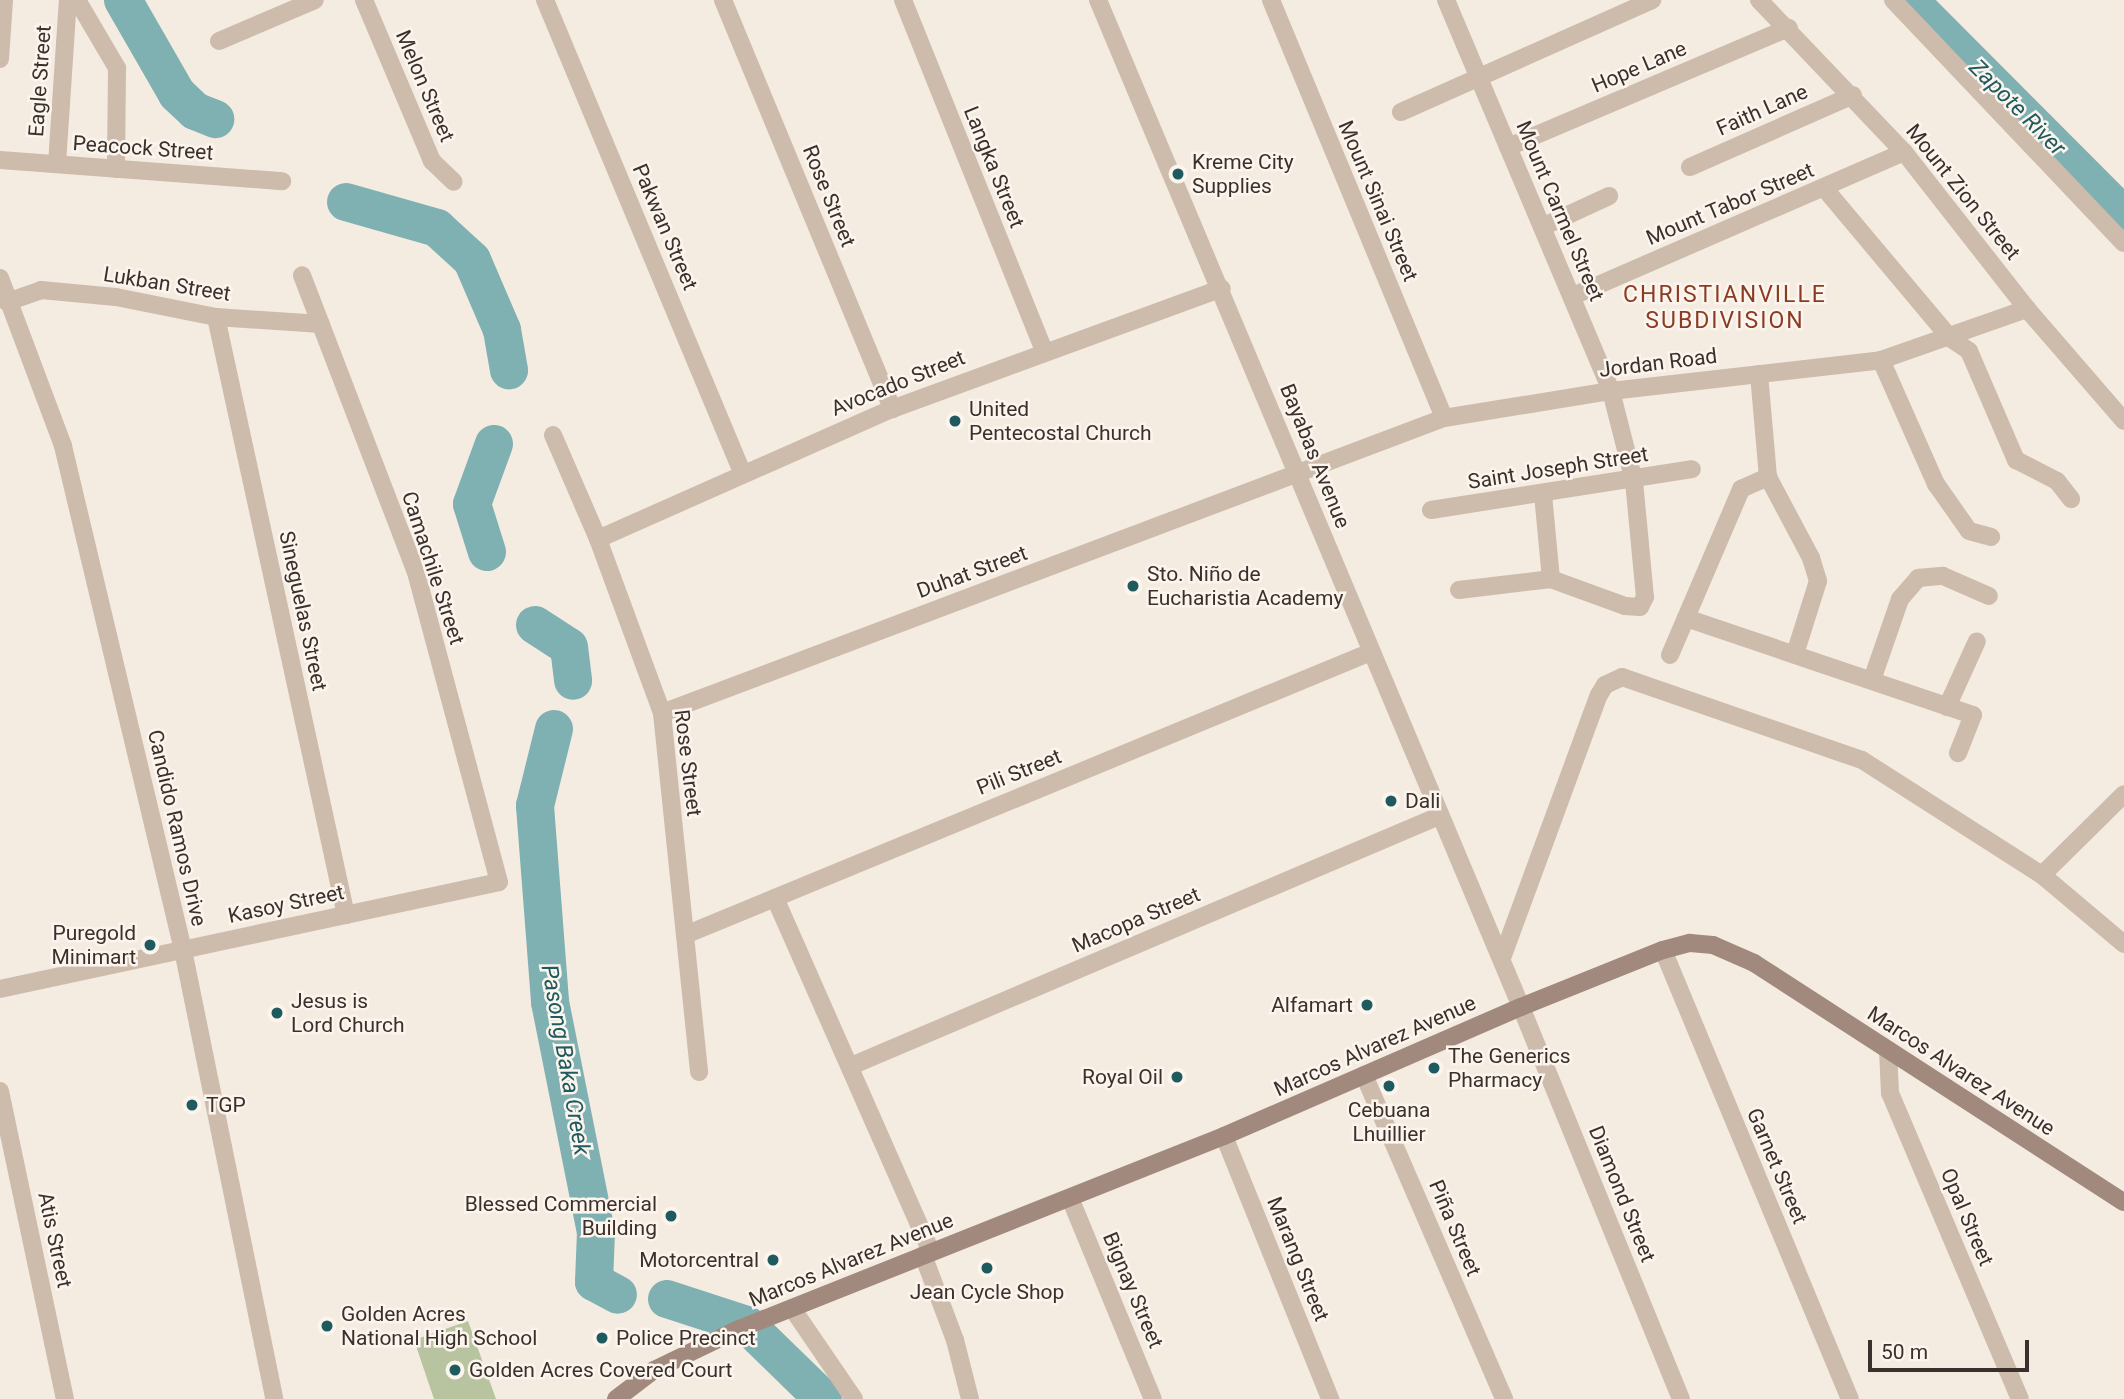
<!DOCTYPE html>
<meta charset="utf-8">
<style>
body{margin:0}
#map{position:relative;width:2124px;height:1399px;overflow:hidden;background:#f4ebe1;font-family:Roboto,sans-serif}
div>[style]{position:absolute}
.green>*{inset:0;background:#b8c4a0}
.river>*{height:38px;margin:-19px;padding:0 19px;transform-origin:19px;border-radius:19px;background:#7fb0b2}
.minor>*{height:18px;margin:-9px;padding:0 9px;transform-origin:9px;border-radius:9px;background:#cdbbac}
.tertiary>*{height:18px;margin:-9px;padding:0 9px;transform-origin:9px;border-radius:9px;background:#cdbbac}
.secondary>*{height:18px;margin:-9px;padding:0 9px;transform-origin:9px;border-radius:9px;background:#a18a7d}
.dots>*{width:19px;height:19px;translate:-50% -50%;box-sizing:border-box;border:4px solid #fbf5ee;border-radius:50%}
span{translate:-50% -50%;white-space:nowrap;text-align:center;line-height:1.15;-webkit-text-stroke:5px #fbf5ee;paint-order:stroke}
.street-label{font-size:21px;color:#3b302b}
.poi-label{font-size:21px;color:#3b302b}
.left{translate:0 -50%;text-align:left}
.right{translate:-100% -50%;text-align:right}
.water-label{font-size:23px;color:#1f5a5e;font-style:italic}
.neighbourhood-label{font-size:23px;color:#8c3b22;letter-spacing:2px}
.scale{position:absolute;left:1868px;top:1340px;width:161px;height:32px;box-sizing:border-box;border:4px solid #3b302b;border-top:0;padding-left:9px;font-size:21px;line-height:24px;white-space:nowrap;color:#3b302b;-webkit-text-stroke:5px #fbf5ee;paint-order:stroke}
</style>
<div id="map">
<div class="green">
<i style="clip-path:polygon(468px 1321px,496px 1399px,434px 1399px,414px 1340px)"></i>
</div>
<div class="river">
<i style="left:123px;top:0;width:108px;rotate:60.1deg"></i>
<i style="left:177px;top:94px;width:25px;rotate:43deg"></i>
<i style="left:195px;top:111px;width:22px;rotate:22deg"></i>
<i style="left:1909px;top:0;width:305px;rotate:45.1deg"></i>
<i style="left:346px;top:202px;width:95px;rotate:15.9deg"></i>
<i style="left:437px;top:228px;width:47px;rotate:42.4deg"></i>
<i style="left:472px;top:260px;width:76px;rotate:66.8deg"></i>
<i style="left:502px;top:330px;width:41px;rotate:80.1deg"></i>
<i style="left:487px;top:552px;width:50px;rotate:-107.4deg"></i>
<i style="left:472px;top:504px;width:64px;rotate:-69.9deg"></i>
<i style="left:535px;top:625px;width:40px;rotate:32.9deg"></i>
<i style="left:569px;top:647px;width:34px;rotate:83deg"></i>
<i style="left:554px;top:729px;width:79px;rotate:103.9deg"></i>
<i style="left:535px;top:806px;width:197px;rotate:85.6deg"></i>
<i style="left:550px;top:1002px;width:235px;rotate:78.7deg"></i>
<i style="left:596px;top:1232px;width:50px;rotate:92.3deg"></i>
<i style="left:594px;top:1282px;width:27px;rotate:28deg"></i>
<i style="left:667px;top:1299px;width:84px;rotate:18deg"></i>
<i style="left:747px;top:1325px;width:106px;rotate:44.2deg"></i>
</div>
<div class="minor">
<i style="left:77px;top:0;width:79px;rotate:59.5deg"></i>
<i style="left:117px;top:68px;width:101px;rotate:90.6deg"></i>
<i style="left:364px;top:0;width:175px;rotate:67.1deg"></i>
<i style="left:432px;top:161px;width:30px;rotate:44deg"></i>
<i style="left:545px;top:0;width:511px;rotate:67.35deg"></i>
<i style="left:723px;top:0;width:443px;rotate:67.5deg"></i>
<i style="left:903px;top:0;width:378px;rotate:68.1deg"></i>
<i style="left:1271px;top:0;width:452px;rotate:67.5deg"></i>
<i style="left:1446px;top:0;width:424px;rotate:67.1deg"></i>
<i style="left:1611px;top:391px;width:93px;rotate:75.7deg"></i>
<i style="left:1634px;top:481px;width:117px;rotate:84.6deg"></i>
<i style="left:1645px;top:597px;width:11px;rotate:117deg"></i>
<i style="left:1640px;top:607px;width:15px;rotate:-176deg"></i>
<i style="left:1625px;top:606px;width:79px;rotate:-160deg"></i>
<i style="left:1551px;top:579px;width:84px;rotate:-95.4deg"></i>
<i style="left:1759px;top:0;width:210px;rotate:46.4deg"></i>
<i style="left:1904px;top:152px;width:199px;rotate:51.9deg"></i>
<i style="left:2027px;top:309px;width:148px;rotate:49.1deg"></i>
<i style="left:219px;top:41px;width:104px;rotate:-23.1deg"></i>
<i style="left:0;top:59px;width:59px;rotate:-86.1deg"></i>
<i style="left:1401px;top:112px;width:275px;rotate:-24deg"></i>
<i style="left:1508px;top:147px;width:305px;rotate:-23deg"></i>
<i style="left:0;top:160px;width:283px;rotate:4.3deg"></i>
<i style="left:57px;top:164px;width:164px;rotate:-86.2deg"></i>
<i style="left:1690px;top:167px;width:178px;rotate:-23.8deg"></i>
<i style="left:1825px;top:189px;width:194px;rotate:50deg"></i>
<i style="left:1950px;top:338px;width:23px;rotate:34deg"></i>
<i style="left:1969px;top:351px;width:119px;rotate:66.7deg"></i>
<i style="left:2016px;top:460px;width:46px;rotate:27.1deg"></i>
<i style="left:2057px;top:481px;width:23px;rotate:52deg"></i>
<i style="left:1542px;top:227px;width:74px;rotate:-24.8deg"></i>
<i style="left:0;top:278px;width:179px;rotate:69.4deg"></i>
<i style="left:63px;top:446px;width:518px;rotate:76.61deg"></i>
<i style="left:183px;top:950px;width:458px;rotate:78.5deg"></i>
<i style="left:1573px;top:296px;width:361px;rotate:-23.5deg"></i>
<i style="left:7px;top:302px;width:36px;rotate:-19deg"></i>
<i style="left:41px;top:290px;width:75px;rotate:5.3deg"></i>
<i style="left:116px;top:297px;width:102px;rotate:11.3deg"></i>
<i style="left:216px;top:317px;width:105px;rotate:3.8deg"></i>
<i style="left:216px;top:317px;width:612px;rotate:77.74deg"></i>
<i style="left:1881px;top:360px;width:136px;rotate:66.1deg"></i>
<i style="left:1936px;top:484px;width:57px;rotate:54.9deg"></i>
<i style="left:1969px;top:531px;width:23px;rotate:15deg"></i>
<i style="left:1759px;top:374px;width:103px;rotate:85deg"></i>
<i style="left:1768px;top:477px;width:92px;rotate:62deg"></i>
<i style="left:1811px;top:558px;width:24px;rotate:73deg"></i>
<i style="left:1818px;top:581px;width:77px;rotate:107.5deg"></i>
<i style="left:553px;top:435px;width:113px;rotate:66.6deg"></i>
<i style="left:598px;top:539px;width:185px;rotate:69.8deg"></i>
<i style="left:662px;top:713px;width:361px;rotate:84.1deg"></i>
<i style="left:1431px;top:510px;width:264px;rotate:-8.9deg"></i>
<i style="left:598px;top:539px;width:321px;rotate:-23.9deg"></i>
<i style="left:892px;top:409px;width:351px;rotate:-20.1deg"></i>
<i style="left:1459px;top:590px;width:93px;rotate:-6.8deg"></i>
<i style="left:1686px;top:618px;width:303px;rotate:18.7deg"></i>
<i style="left:1973px;top:715px;width:41px;rotate:111.5deg"></i>
<i style="left:1670px;top:655px;width:181px;rotate:-66.8deg"></i>
<i style="left:1741px;top:489px;width:30px;rotate:-24deg"></i>
<i style="left:1872px;top:680px;width:86px;rotate:-70.9deg"></i>
<i style="left:1900px;top:599px;width:28px;rotate:-49deg"></i>
<i style="left:1918px;top:578px;width:25px;rotate:-5deg"></i>
<i style="left:1943px;top:576px;width:50px;rotate:23.5deg"></i>
<i style="left:1947px;top:707px;width:72px;rotate:-65.6deg"></i>
<i style="left:662px;top:713px;width:836px;rotate:-20.67deg"></i>
<i style="left:1444px;top:418px;width:169px;rotate:-9.2deg"></i>
<i style="left:1611px;top:391px;width:272px;rotate:-6.5deg"></i>
<i style="left:1881px;top:360px;width:155px;rotate:-19.3deg"></i>
<i style="left:2042px;top:875px;width:115px;rotate:-44.6deg"></i>
<i style="left:775px;top:898px;width:387px;rotate:66.2deg"></i>
<i style="left:685px;top:935px;width:742px;rotate:-22.42deg"></i>
<i style="left:1663px;top:950px;width:486px;rotate:67.4deg"></i>
<i style="left:1502px;top:958px;width:280px;rotate:-69.8deg"></i>
<i style="left:1599px;top:695px;width:12px;rotate:-59deg"></i>
<i style="left:1605px;top:685px;width:19px;rotate:-25deg"></i>
<i style="left:1622px;top:677px;width:254px;rotate:19.1deg"></i>
<i style="left:1862px;top:760px;width:214px;rotate:32.6deg"></i>
<i style="left:2042px;top:875px;width:107px;rotate:40.1deg"></i>
<i style="left:0;top:989px;width:510px;rotate:-12.1deg"></i>
<i style="left:499px;top:882px;width:318px;rotate:-105deg"></i>
<i style="left:417px;top:575px;width:321px;rotate:-111deg"></i>
<i style="left:1521px;top:1007px;width:423px;rotate:67.8deg"></i>
<i style="left:1888px;top:1050px;width:43px;rotate:87.3deg"></i>
<i style="left:1890px;top:1093px;width:332px;rotate:67deg"></i>
<i style="left:851px;top:1066px;width:639px;rotate:-23.03deg"></i>
<i style="left:1364px;top:1075px;width:353px;rotate:66.6deg"></i>
<i style="left:0;top:1091px;width:315px;rotate:78.1deg"></i>
<i style="left:1224px;top:1136px;width:284px;rotate:68deg"></i>
<i style="left:1070px;top:1198px;width:217px;rotate:67.6deg"></i>
<i style="left:923px;top:1255px;width:91px;rotate:69.4deg"></i>
<i style="left:955px;top:1340px;width:61px;rotate:75.7deg"></i>
<i style="left:792px;top:1308px;width:110px;rotate:55.7deg"></i>
</div>
<div class="tertiary">
<i style="left:1098px;top:0;width:1092px;rotate:67.21deg"></i>
<i style="left:1893px;top:0;width:335px;rotate:46.5deg"></i>
</div>
<div class="secondary">
<i style="left:616px;top:1399px;width:48px;rotate:-37.3deg"></i>
<i style="left:654px;top:1370px;width:94px;rotate:-25.8deg"></i>
<i style="left:739px;top:1329px;width:522px;rotate:-21.7deg"></i>
<i style="left:1224px;top:1136px;width:324px;rotate:-23.5deg"></i>
<i style="left:1521px;top:1007px;width:153px;rotate:-21.9deg"></i>
<i style="left:1663px;top:950px;width:28px;rotate:-15deg"></i>
<i style="left:1690px;top:943px;width:23px;rotate:5deg"></i>
<i style="left:1713px;top:945px;width:45px;rotate:23.7deg"></i>
<i style="left:1754px;top:963px;width:440px;rotate:32.9deg"></i>
</div>
<div class="dots">
<i style="left:1178px;top:174px;background:#1f5a5e"></i>
<i style="left:955px;top:421px;background:#1f5a5e"></i>
<i style="left:1133px;top:586px;background:#1f5a5e"></i>
<i style="left:1391px;top:801px;background:#1f5a5e"></i>
<i style="left:150px;top:945px;background:#1f5a5e"></i>
<i style="left:1367px;top:1005px;background:#1f5a5e"></i>
<i style="left:277px;top:1013px;background:#1f5a5e"></i>
<i style="left:1434px;top:1068px;background:#1f5a5e"></i>
<i style="left:1177px;top:1077px;background:#1f5a5e"></i>
<i style="left:1389px;top:1086px;background:#1f5a5e"></i>
<i style="left:192px;top:1105px;background:#1f5a5e"></i>
<i style="left:671px;top:1216px;background:#1f5a5e"></i>
<i style="left:773px;top:1260px;background:#1f5a5e"></i>
<i style="left:987px;top:1268px;background:#1f5a5e"></i>
<i style="left:327px;top:1326px;background:#1f5a5e"></i>
<i style="left:602px;top:1338px;background:#1f5a5e"></i>
<i style="left:455px;top:1370px;background:#1f5a5e"></i>
</div>
<div class="street-label">
<span style="left:1639px;top:67px;rotate:-23deg">Hope Lane</span>
<span style="left:40px;top:81px;rotate:-86deg">Eagle Street</span>
<span style="left:425px;top:86px;rotate:67deg">Melon Street</span>
<span style="left:1762px;top:110px;rotate:-24deg">Faith Lane</span>
<span style="left:143px;top:148px;rotate:4deg">Peacock Street</span>
<span style="left:994px;top:167px;rotate:68deg">Langka Street</span>
<span style="left:1963px;top:192px;rotate:51deg">Mount Zion Street</span>
<span style="left:829px;top:196px;rotate:68deg">Rose Street</span>
<span style="left:1378px;top:201px;rotate:67deg">Mount Sinai Street</span>
<span style="left:1730px;top:204px;rotate:-23deg">Mount Tabor Street</span>
<span style="left:1560px;top:211px;rotate:67deg">Mount Carmel Street</span>
<span style="left:665px;top:227px;rotate:67deg">Pakwan Street</span>
<span style="left:167px;top:284px;rotate:9deg">Lukban Street</span>
<span style="left:1658px;top:363px;rotate:-7deg">Jordan Road</span>
<span style="left:898px;top:383px;rotate:-22deg">Avocado Street</span>
<span style="left:1315px;top:456px;rotate:68deg">Bayabas Avenue</span>
<span style="left:1558px;top:468px;rotate:-9deg">Saint Joseph Street</span>
<span style="left:433px;top:568px;rotate:72deg">Camachile Street</span>
<span style="left:972px;top:572px;rotate:-20deg">Duhat Street</span>
<span style="left:303px;top:611px;rotate:78deg">Sineguelas Street</span>
<span style="left:688px;top:763px;rotate:83deg">Rose Street</span>
<span style="left:1019px;top:772px;rotate:-22deg">Pili Street</span>
<span style="left:177px;top:828px;rotate:77deg">Candido Ramos Drive</span>
<span style="left:286px;top:904px;rotate:-12deg">Kasoy Street</span>
<span style="left:1136px;top:920px;rotate:-23deg">Macopa Street</span>
<span style="left:1375px;top:1046px;rotate:-24deg">Marcos Alvarez Avenue</span>
<span style="left:1961px;top:1071px;rotate:33deg">Marcos Alvarez Avenue</span>
<span style="left:1777px;top:1166px;rotate:67deg">Garnet Street</span>
<span style="left:1622px;top:1194px;rotate:68deg">Diamond Street</span>
<span style="left:1967px;top:1217px;rotate:67deg">Opal Street</span>
<span style="left:1455px;top:1228px;rotate:67deg">Piña Street</span>
<span style="left:55px;top:1240px;rotate:78deg">Atis Street</span>
<span style="left:1298px;top:1259px;rotate:68deg">Marang Street</span>
<span style="left:851px;top:1260px;rotate:-22deg">Marcos Alvarez Avenue</span>
<span style="left:1133px;top:1290px;rotate:67deg">Bignay Street</span>
</div>
<div class="poi-label">
<span class="left" style="left:1192px;top:174px">Kreme City<br>Supplies</span>
<span class="left" style="left:969px;top:421px">United<br>Pentecostal Church</span>
<span class="left" style="left:1147px;top:586px">Sto. Niño de<br>Eucharistia Academy</span>
<span class="left" style="left:1405px;top:801px">Dali</span>
<span class="right" style="left:136px;top:945px">Puregold<br>Minimart</span>
<span class="left" style="left:291px;top:1013px">Jesus is<br>Lord Church</span>
<span class="right" style="left:1353px;top:1005px">Alfamart</span>
<span class="left" style="left:1448px;top:1068px">The Generics<br>Pharmacy</span>
<span class="right" style="left:1163px;top:1077px">Royal Oil</span>
<span class="left" style="left:206px;top:1105px">TGP</span>
<span style="left:1389px;top:1122px">Cebuana<br>Lhuillier</span>
<span class="right" style="left:657px;top:1216px">Blessed Commercial<br>Building</span>
<span class="right" style="left:759px;top:1260px">Motorcentral</span>
<span style="left:987px;top:1292px">Jean Cycle Shop</span>
<span class="left" style="left:341px;top:1326px">Golden Acres<br>National High School</span>
<span class="left" style="left:616px;top:1338px">Police Precinct</span>
<span class="left" style="left:469px;top:1370px">Golden Acres Covered Court</span>
</div>
<div class="water-label">
<span style="left:2017px;top:108px;rotate:45deg">Zapote River</span>
<span style="left:565px;top:1060px;rotate:80deg">Pasong Baka Creek</span>
</div>
<div class="neighbourhood-label">
<span style="left:1725px;top:308px">CHRISTIANVILLE<br>SUBDIVISION</span>
</div>
<div class="scale">50 m</div>
</div>
